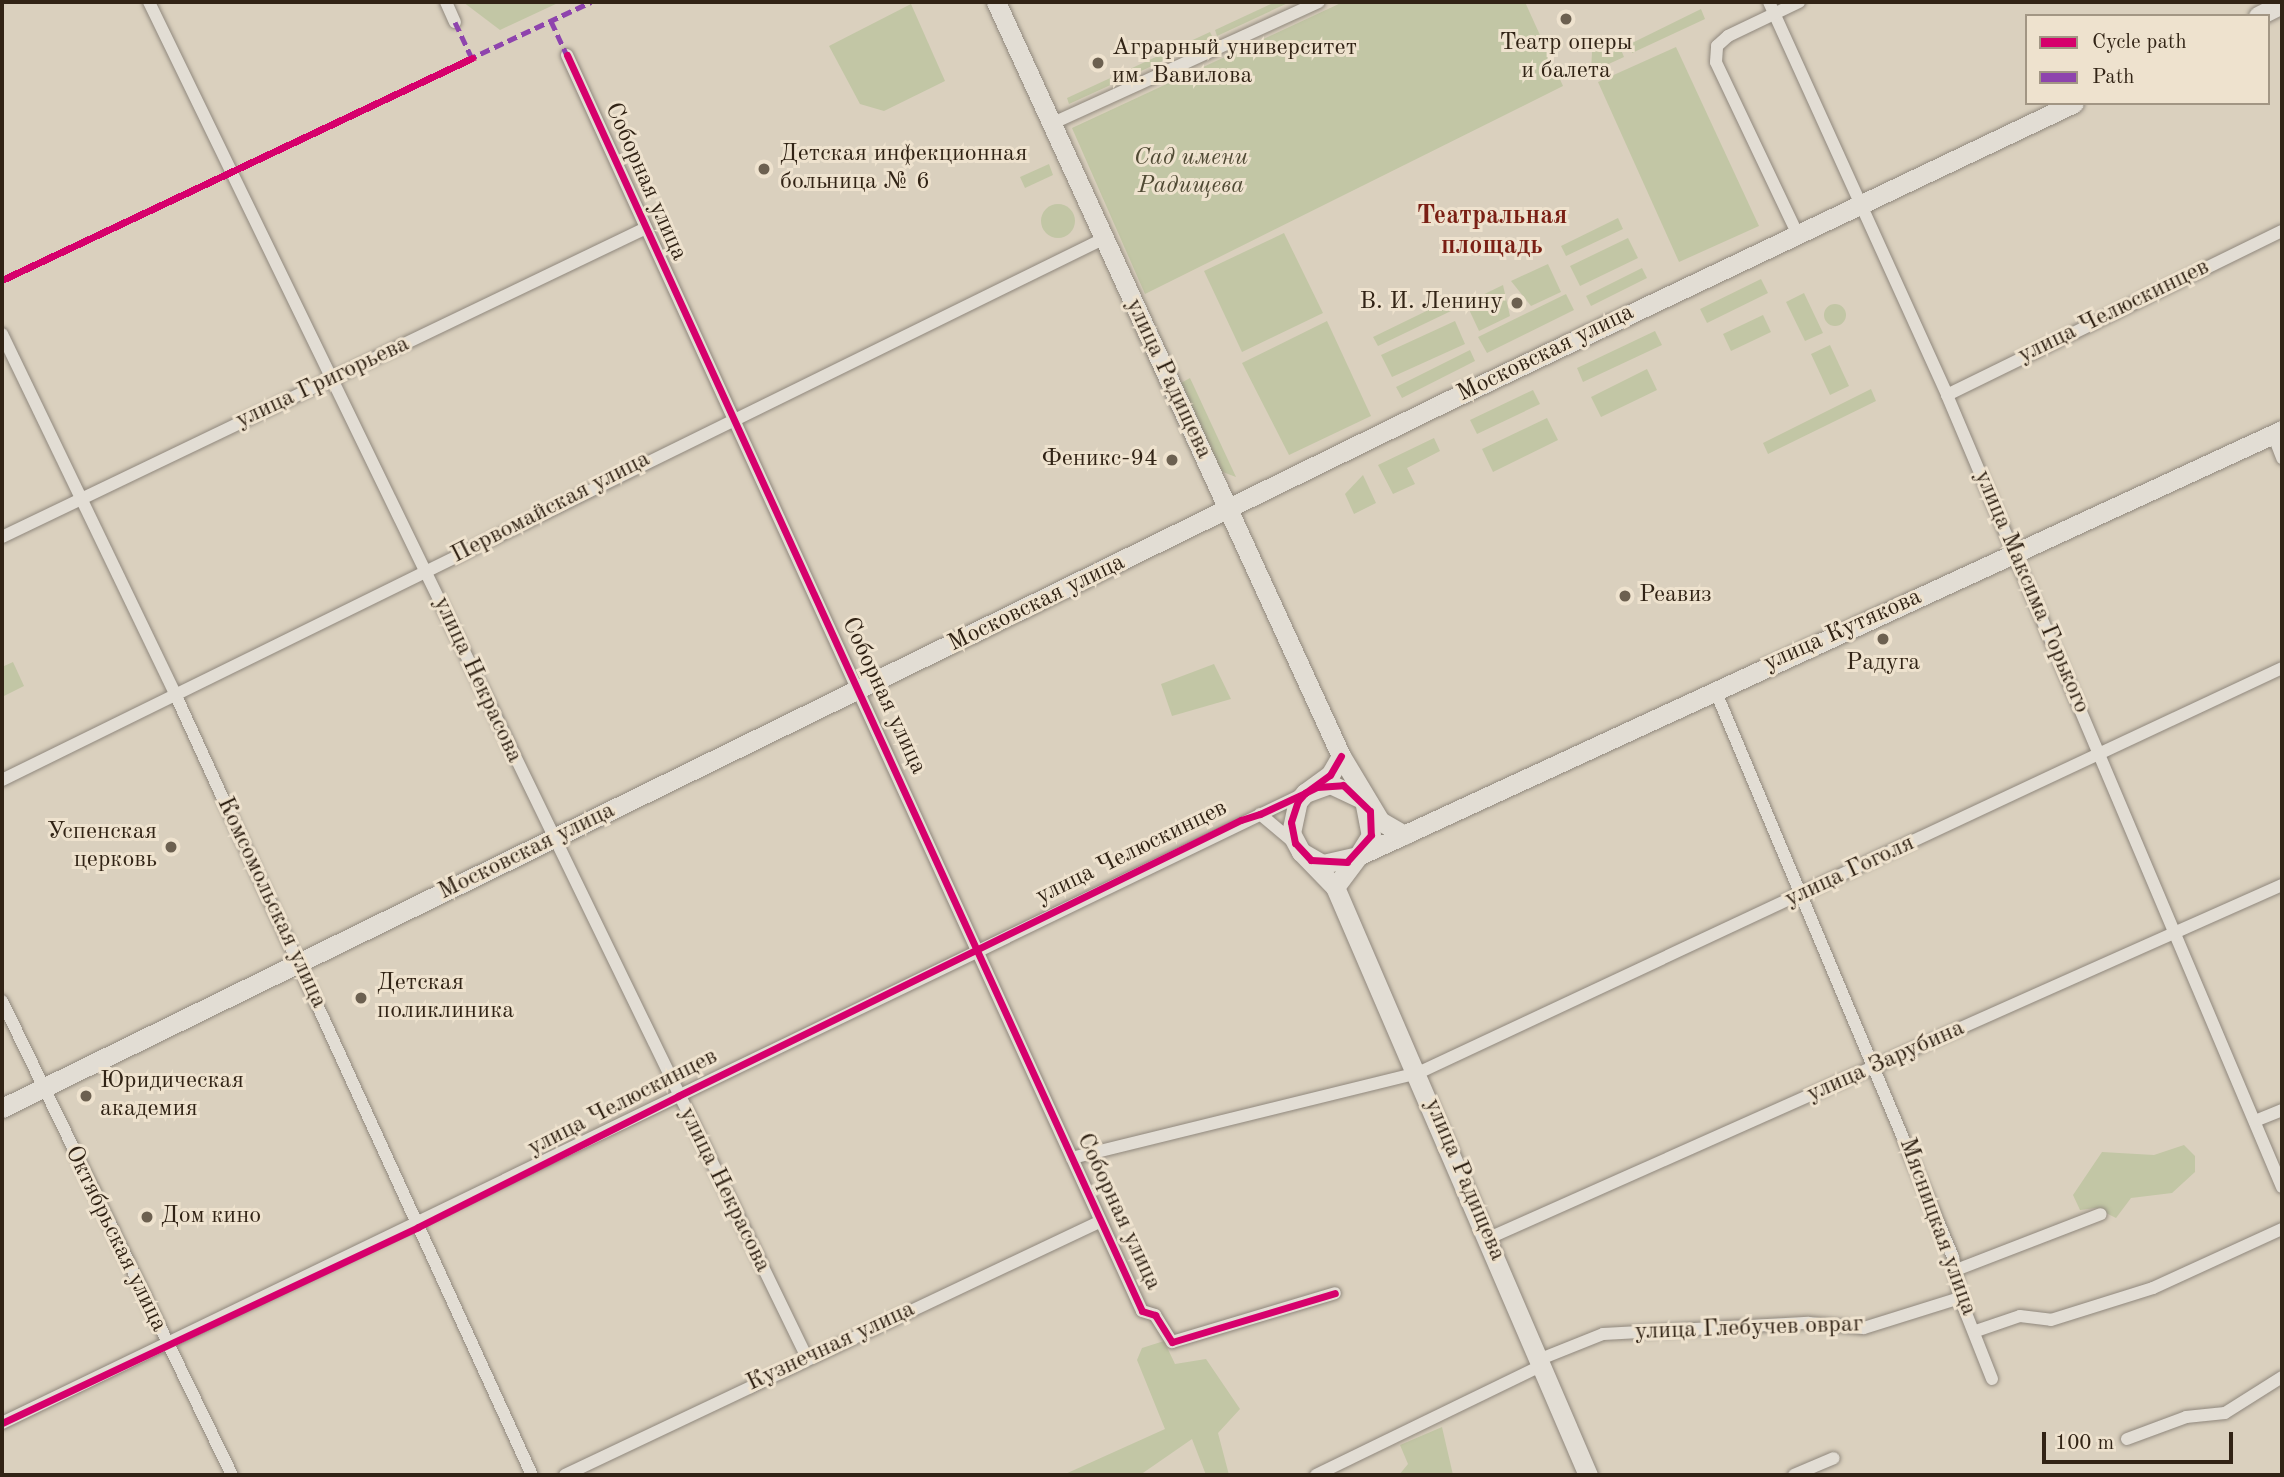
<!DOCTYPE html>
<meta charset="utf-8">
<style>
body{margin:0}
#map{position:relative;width:2284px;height:1477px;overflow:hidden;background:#dad0be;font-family:"Old Standard TT",serif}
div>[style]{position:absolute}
.green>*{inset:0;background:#c2c6a5}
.round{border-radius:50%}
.roads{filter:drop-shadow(0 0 2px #90887d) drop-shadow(0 0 2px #90887d)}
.street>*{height:12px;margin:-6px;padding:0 6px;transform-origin:6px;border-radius:6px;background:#e2ddd4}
.secondary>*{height:19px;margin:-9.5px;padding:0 9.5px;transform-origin:9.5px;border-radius:9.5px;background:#e2ddd4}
.quiet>*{height:5px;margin-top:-2.5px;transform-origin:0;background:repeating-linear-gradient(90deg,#8e44ad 0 10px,transparent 0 15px)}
.cycleway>*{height:7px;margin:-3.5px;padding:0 3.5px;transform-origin:3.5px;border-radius:3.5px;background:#d6006c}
.dots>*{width:19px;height:19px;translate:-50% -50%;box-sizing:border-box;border:4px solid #eee2ce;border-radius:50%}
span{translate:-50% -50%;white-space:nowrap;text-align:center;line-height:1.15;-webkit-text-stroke:6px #eee2ce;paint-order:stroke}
.poi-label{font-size:24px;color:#312315}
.left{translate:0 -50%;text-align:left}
.right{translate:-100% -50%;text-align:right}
.park-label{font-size:24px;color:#504a34;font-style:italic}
.street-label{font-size:24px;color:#312315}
.neighbourhood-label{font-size:26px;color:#7a1f14;font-weight:700}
.frame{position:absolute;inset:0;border:4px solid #312315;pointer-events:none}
.legend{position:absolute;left:2025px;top:14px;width:245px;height:91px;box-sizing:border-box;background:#eee2ce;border:2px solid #a29684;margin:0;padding:9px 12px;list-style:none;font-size:21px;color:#312315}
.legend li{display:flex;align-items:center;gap:14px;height:35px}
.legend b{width:35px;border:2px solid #a29684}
.scale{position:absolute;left:2042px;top:1432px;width:191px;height:32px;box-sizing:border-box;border:4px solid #312315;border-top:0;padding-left:9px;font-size:21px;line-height:24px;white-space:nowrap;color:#312315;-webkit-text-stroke:5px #eee2ce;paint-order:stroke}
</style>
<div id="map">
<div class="green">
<i style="clip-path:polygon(463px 2px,560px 2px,500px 30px)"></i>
<i style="clip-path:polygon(1275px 2px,1290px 2px,1217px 36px,1215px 30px)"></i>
<i style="clip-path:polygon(1343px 2px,1525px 2px,1563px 86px,1145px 294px,1072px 128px)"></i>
<i style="clip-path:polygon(911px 4px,945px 81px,884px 111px,860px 104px,829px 46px)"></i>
<i style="clip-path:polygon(1701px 9px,1705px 19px,1632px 53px,1632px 43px)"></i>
<i style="clip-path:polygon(1210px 32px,1213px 38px,1069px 104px,1067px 98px)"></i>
<i style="clip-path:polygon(1616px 38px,1624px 57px,1591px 72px,1592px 52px)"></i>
<i style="clip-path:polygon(1676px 47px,1759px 226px,1679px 262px,1598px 82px)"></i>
<i style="clip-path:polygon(1049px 164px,1053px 175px,1025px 188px,1020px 177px)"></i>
<i class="round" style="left:1041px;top:204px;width:34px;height:34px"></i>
<i style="clip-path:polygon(1618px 218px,1623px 229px,1566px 256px,1561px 246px)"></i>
<i style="clip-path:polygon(1284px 233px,1323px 313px,1242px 352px,1204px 271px)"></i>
<i style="clip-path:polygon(1628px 238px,1638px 258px,1580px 286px,1570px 266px)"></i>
<i style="clip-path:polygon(1548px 264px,1561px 292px,1531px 306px,1511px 281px)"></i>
<i style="clip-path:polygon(1642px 268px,1647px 278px,1591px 306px,1586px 296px)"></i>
<i style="clip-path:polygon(1761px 279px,1768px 293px,1707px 323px,1700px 309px)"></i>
<i style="clip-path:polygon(1503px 285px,1510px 316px,1479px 331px,1466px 303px)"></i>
<i style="clip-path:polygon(1804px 293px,1823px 333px,1805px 341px,1786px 302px)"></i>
<i style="clip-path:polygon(1566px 294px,1574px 310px,1487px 353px,1478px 337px)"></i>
<i style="clip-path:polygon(1447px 301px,1451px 311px,1378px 346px,1373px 337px)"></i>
<i class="round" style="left:1824px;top:304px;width:22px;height:22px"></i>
<i style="clip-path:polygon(1763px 315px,1771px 332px,1731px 351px,1723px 334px)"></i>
<i style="clip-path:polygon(1327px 321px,1371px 416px,1289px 455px,1242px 363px)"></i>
<i style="clip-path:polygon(1455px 321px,1465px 344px,1392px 377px,1381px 355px)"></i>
<i style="clip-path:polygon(1655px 331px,1662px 345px,1583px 382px,1577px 368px)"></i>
<i style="clip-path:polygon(1830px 345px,1849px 386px,1830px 395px,1811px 354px)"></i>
<i style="clip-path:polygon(1470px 350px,1475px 361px,1402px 398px,1396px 387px)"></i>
<i style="clip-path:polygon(1647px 369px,1657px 390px,1601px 417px,1591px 397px)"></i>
<i style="clip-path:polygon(1190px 378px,1236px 477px,1220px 471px,1181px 383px)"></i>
<i style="clip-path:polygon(1871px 389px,1876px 401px,1768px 454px,1763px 443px)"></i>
<i style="clip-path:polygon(1533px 390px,1540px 404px,1477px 434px,1470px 420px)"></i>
<i style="clip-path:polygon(1547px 418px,1558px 440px,1493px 472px,1482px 449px)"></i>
<i style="clip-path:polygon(1434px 438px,1440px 451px,1407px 468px,1415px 484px,1393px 494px,1378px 465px)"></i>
<i style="clip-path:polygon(1363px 475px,1376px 503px,1354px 514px,1345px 494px)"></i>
<i style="clip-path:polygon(13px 662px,24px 686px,2px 697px,2px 667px)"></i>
<i style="clip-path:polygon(1214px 664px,1231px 699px,1172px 716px,1161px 684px)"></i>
<i style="clip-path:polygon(2184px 1145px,2195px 1156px,2195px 1172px,2172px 1193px,2131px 1198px,2116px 1218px,2096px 1208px,2080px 1210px,2073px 1195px,2102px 1152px,2154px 1155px)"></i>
<i style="clip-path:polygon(1164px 1341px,1175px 1364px,1206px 1359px,1240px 1409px,1218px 1433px,1229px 1475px,1206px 1475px,1192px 1439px,1140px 1475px,1063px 1475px,1165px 1429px,1137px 1360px,1142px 1348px)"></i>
<i style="clip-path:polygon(1442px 1427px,1453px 1475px,1399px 1475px,1408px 1464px,1400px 1445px)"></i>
</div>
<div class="roads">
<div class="street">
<i style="left:149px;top:2px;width:1507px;rotate:64.11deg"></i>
<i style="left:446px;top:2px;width:22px;rotate:66deg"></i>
<i style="left:1769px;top:2px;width:431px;rotate:65.6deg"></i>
<i style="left:1947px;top:395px;width:860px;rotate:67.07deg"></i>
<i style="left:567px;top:55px;width:1381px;rotate:65.4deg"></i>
<i style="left:1142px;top:1311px;width:14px;rotate:17deg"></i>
<i style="left:1155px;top:1315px;width:32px;rotate:58deg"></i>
<i style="left:1172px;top:1342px;width:170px;rotate:-16.7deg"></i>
<i style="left:1051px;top:124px;width:294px;rotate:-24.5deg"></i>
<i style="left:1798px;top:235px;width:191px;rotate:-115.4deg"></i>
<i style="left:1716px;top:62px;width:16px;rotate:-86deg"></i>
<i style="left:1717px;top:46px;width:15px;rotate:-42deg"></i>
<i style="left:1728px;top:36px;width:79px;rotate:-25.6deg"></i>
<i style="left:2px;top:334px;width:404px;rotate:64.3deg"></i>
<i style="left:177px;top:698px;width:854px;rotate:65.45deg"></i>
<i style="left:1947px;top:395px;width:373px;rotate:-26.1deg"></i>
<i style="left:2273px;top:434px;width:26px;rotate:69deg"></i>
<i style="left:2px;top:537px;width:712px;rotate:-25.63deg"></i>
<i style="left:1715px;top:690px;width:615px;rotate:67.23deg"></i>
<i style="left:1953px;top:1257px;width:42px;rotate:80.3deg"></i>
<i style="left:1960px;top:1298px;width:87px;rotate:68.4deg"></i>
<i style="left:2px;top:780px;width:1227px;rotate:-26.17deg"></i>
<i style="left:1260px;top:814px;width:40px;rotate:40deg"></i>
<i style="left:2px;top:1001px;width:527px;rotate:64.12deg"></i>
<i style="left:2255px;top:1121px;width:29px;rotate:-22deg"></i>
<i style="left:1072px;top:1158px;width:356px;rotate:-13.8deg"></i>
<i style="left:1418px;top:1073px;width:954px;rotate:-25.11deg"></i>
<i style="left:1489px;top:1238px;width:868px;rotate:-24deg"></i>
<i style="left:1956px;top:1270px;width:155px;rotate:-21.1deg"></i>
<i style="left:1976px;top:1331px;width:46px;rotate:-18.8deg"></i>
<i style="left:2020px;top:1316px;width:31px;rotate:7deg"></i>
<i style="left:2051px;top:1320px;width:107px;rotate:-17.4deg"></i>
<i style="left:2153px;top:1288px;width:142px;rotate:-24.6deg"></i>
<i style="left:1538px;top:1360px;width:70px;rotate:-21.8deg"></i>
<i style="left:1603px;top:1334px;width:206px;rotate:-3.1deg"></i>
<i style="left:1809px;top:1323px;width:55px;rotate:5.2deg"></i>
<i style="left:1864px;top:1328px;width:101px;rotate:-17.4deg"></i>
<i style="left:2px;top:1423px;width:1445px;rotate:-25.8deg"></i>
<i style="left:2127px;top:1439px;width:63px;rotate:-20.4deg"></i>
<i style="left:2186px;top:1417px;width:39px;rotate:-6deg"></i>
<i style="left:2225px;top:1413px;width:67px;rotate:-32.3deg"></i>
<i style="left:565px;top:1475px;width:591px;rotate:-25.35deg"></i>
<i style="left:1316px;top:1475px;width:249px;rotate:-25.9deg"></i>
<i style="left:1794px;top:1475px;width:43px;rotate:-23deg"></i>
</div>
<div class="secondary">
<i style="left:996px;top:2px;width:829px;rotate:65.41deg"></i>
<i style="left:1341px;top:756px;width:76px;rotate:59deg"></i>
<i style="left:1380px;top:821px;width:28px;rotate:30deg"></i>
<i style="left:2258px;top:16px;width:27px;rotate:-27deg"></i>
<i style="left:1305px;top:793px;width:27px;rotate:-20deg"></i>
<i style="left:1330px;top:784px;width:38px;rotate:25deg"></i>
<i style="left:1364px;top:800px;width:36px;rotate:79deg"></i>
<i style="left:1371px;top:835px;width:25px;rotate:122deg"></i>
<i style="left:1358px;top:856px;width:37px;rotate:167deg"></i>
<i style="left:1322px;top:864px;width:24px;rotate:-150deg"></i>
<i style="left:1301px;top:852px;width:21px;rotate:-118deg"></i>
<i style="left:1291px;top:833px;width:33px;rotate:-78deg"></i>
<i style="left:1298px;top:801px;width:11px;rotate:-49deg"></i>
<i style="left:1305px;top:793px;width:31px;rotate:-36deg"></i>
<i style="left:1330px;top:775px;width:22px;rotate:-60deg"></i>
<i style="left:1301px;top:852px;width:49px;rotate:45.8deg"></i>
<i style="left:1335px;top:887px;width:640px;rotate:66.72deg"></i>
<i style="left:1335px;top:887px;width:39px;rotate:-53deg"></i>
<i style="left:1358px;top:856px;width:1017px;rotate:-24.75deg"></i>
<i style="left:2px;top:1108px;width:1606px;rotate:-26.07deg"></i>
<i style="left:1445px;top:402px;width:696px;rotate:-25.42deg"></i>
</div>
</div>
<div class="quiet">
<i style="left:551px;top:21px;width:38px;rotate:65deg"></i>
<i style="left:455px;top:22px;width:40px;rotate:65deg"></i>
<i style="left:467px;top:60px;width:137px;rotate:-25.1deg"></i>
</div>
<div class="cycleway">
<i style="left:567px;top:55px;width:1381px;rotate:65.4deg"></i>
<i style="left:1142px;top:1311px;width:14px;rotate:17deg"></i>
<i style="left:1155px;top:1315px;width:32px;rotate:58deg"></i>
<i style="left:1172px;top:1342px;width:170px;rotate:-16.7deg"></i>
<i style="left:2px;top:280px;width:520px;rotate:-25.28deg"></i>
<i style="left:2px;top:1423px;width:460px;rotate:-25.2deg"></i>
<i style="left:418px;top:1227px;width:291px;rotate:-26.7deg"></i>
<i style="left:678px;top:1096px;width:627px;rotate:-26.12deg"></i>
<i style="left:1241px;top:820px;width:20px;rotate:-18deg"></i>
<i style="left:1260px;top:814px;width:50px;rotate:-25deg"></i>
<i style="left:1305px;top:793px;width:13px;rotate:-27deg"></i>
<i style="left:1317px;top:787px;width:26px;rotate:-4deg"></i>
<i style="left:1343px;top:785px;width:37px;rotate:44deg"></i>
<i style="left:1370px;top:811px;width:24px;rotate:88deg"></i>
<i style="left:1371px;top:835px;width:36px;rotate:132deg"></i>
<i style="left:1347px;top:862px;width:36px;rotate:-177deg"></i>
<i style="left:1311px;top:860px;width:23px;rotate:-133deg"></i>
<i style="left:1295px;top:843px;width:21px;rotate:-101deg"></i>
<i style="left:1291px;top:822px;width:22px;rotate:-72deg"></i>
<i style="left:1298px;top:801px;width:11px;rotate:-49deg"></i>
<i style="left:1305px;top:793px;width:31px;rotate:-36deg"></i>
<i style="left:1330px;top:775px;width:22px;rotate:-60deg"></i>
</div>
<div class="dots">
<i style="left:1566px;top:19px;background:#6c6050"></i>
<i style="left:1098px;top:63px;background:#6c6050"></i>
<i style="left:764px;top:169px;background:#6c6050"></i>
<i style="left:1517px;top:303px;background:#6c6050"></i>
<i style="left:1172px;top:460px;background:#6c6050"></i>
<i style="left:1625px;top:596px;background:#6c6050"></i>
<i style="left:1883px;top:639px;background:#6c6050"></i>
<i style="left:171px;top:847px;background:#6c6050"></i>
<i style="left:361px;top:998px;background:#6c6050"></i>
<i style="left:86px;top:1096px;background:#6c6050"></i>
<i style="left:147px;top:1217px;background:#6c6050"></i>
</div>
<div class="poi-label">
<span style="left:1566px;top:58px">Театр оперы<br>и балета</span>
<span class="left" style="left:1112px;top:63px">Аграрный университет<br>им. Вавилова</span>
<span class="left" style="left:780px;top:169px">Детская инфекционная<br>больница № 6</span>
<span class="right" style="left:1503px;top:303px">В. И. Ленину</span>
<span class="right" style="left:1158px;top:460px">Феникс-94</span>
<span class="left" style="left:1639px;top:596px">Реавиз</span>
<span style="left:1883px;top:664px">Радуга</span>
<span class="right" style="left:157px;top:847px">Успенская<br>церковь</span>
<span class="left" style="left:377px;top:998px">Детская<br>поликлиника</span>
<span class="left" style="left:100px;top:1096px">Юридическая<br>академия</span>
<span class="left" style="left:161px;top:1217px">Дом кино</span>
</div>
<div class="park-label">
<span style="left:1191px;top:173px">Сад имени<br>Радищева</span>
</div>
<div class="street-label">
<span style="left:645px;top:182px;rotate:66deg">Соборная улица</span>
<span style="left:2114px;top:312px;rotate:-26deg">улица Челюскинцев</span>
<span style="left:1546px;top:354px;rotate:-26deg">Московская улица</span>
<span style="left:1168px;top:379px;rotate:65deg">улица Радищева</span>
<span style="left:323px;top:383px;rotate:-25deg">улица Григорьева</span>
<span style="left:551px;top:508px;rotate:-27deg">Первомайская улица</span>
<span style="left:2031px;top:592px;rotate:67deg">улица Максима Горького</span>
<span style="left:1037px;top:604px;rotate:-26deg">Московская улица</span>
<span style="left:1843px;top:631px;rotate:-24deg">улица Кутякова</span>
<span style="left:477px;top:680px;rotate:65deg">улица Некрасова</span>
<span style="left:883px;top:696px;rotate:65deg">Соборная улица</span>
<span style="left:527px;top:852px;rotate:-26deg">Московская улица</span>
<span style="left:1132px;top:853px;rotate:-26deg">улица Челюскинцев</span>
<span style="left:1850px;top:872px;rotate:-25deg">улица Гоголя</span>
<span style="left:271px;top:903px;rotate:65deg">Комсомольская улица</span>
<span style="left:1886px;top:1062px;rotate:-24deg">улица Зарубина</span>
<span style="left:623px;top:1103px;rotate:-27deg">улица Челюскинцев</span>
<span style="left:1464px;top:1180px;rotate:67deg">улица Радищева</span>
<span style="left:724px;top:1190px;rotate:64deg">улица Некрасова</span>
<span style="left:1118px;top:1212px;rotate:65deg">Соборная улица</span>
<span style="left:1937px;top:1227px;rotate:70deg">Мясницкая улица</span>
<span style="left:115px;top:1239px;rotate:64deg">Октябрьская улица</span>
<span style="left:1749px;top:1329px;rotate:-2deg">улица Глебучев овраг</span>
<span style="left:831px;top:1347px;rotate:-25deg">Кузнечная улица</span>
</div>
<div class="neighbourhood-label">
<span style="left:1492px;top:232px">Театральная<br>площадь</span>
</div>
<div class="frame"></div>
<ul class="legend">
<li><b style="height:9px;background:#d6006c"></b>Cycle path</li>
<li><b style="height:9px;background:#8e44ad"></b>Path</li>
</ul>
<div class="scale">100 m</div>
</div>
